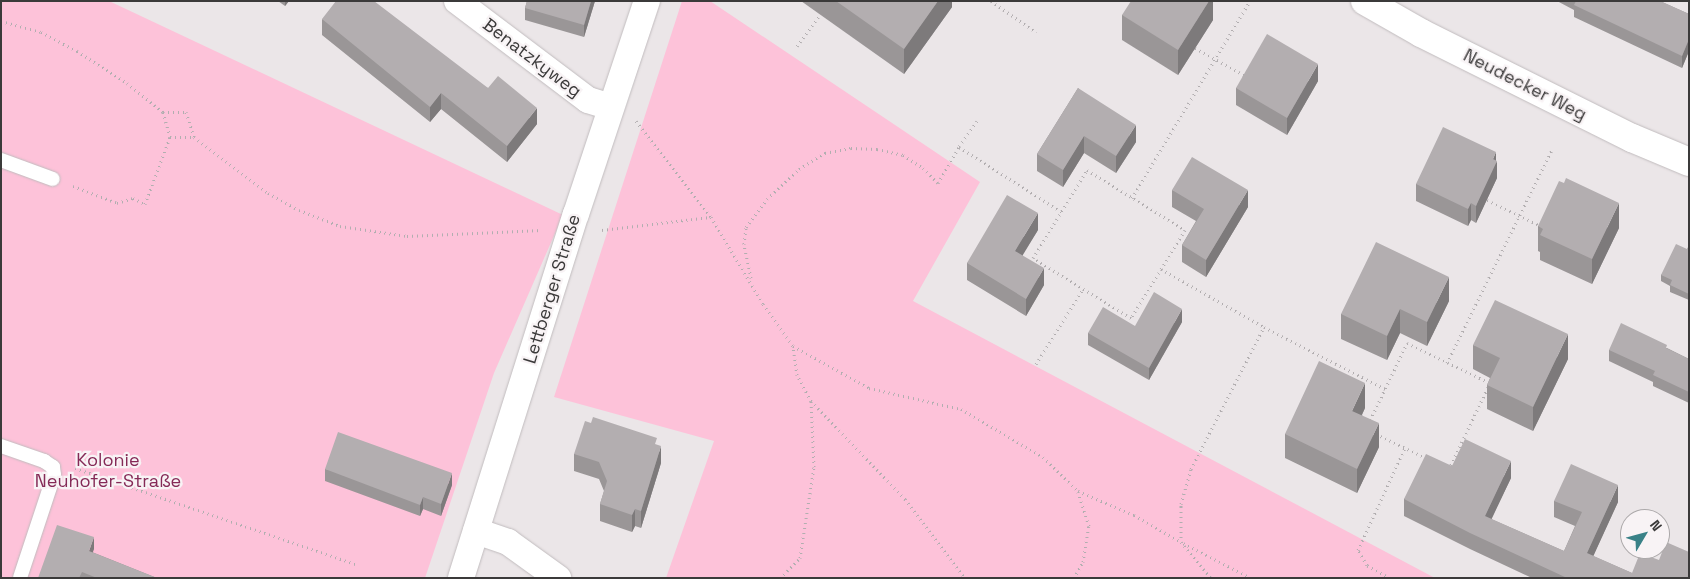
<!DOCTYPE html>
<meta charset="utf-8">
<style>
body{margin:0}
#map{position:relative;width:1690px;height:579px;overflow:hidden;background:#ebe6e8;font-family:"Space Grotesk",sans-serif}
div>[style]{position:absolute}
.green>*{inset:0;background:#fdc2d9}
.path>*{height:3px;margin-top:-1.5px;transform-origin:0;background:repeating-linear-gradient(90deg,#b2aeb0 0 1px,transparent 0 5px)}
.roads{filter:drop-shadow(0 0 1px #c1bcbe) drop-shadow(0 0 1px #c1bcbe)}
.service>*{height:14px;margin:-7px;padding:0 7px;transform-origin:7px;border-radius:7px;background:#fff}
.minor>*{height:26px;margin:-13px;padding:0 13px;transform-origin:13px;border-radius:13px;background:#fff}
.tertiary>*{height:28px;margin:-14px;padding:0 14px;transform-origin:14px;border-radius:14px;background:#fff}
.wall>*{inset:0;background:#9a9697}
.shaded-wall>*{inset:0;background:#7d7a7b}
.building>*{inset:0;background:#b3aeb0}
span{translate:-50% -50%;white-space:nowrap;text-align:center;line-height:1.15;-webkit-text-stroke:4.5px #f8f3f5;paint-order:stroke}
.street-label{font-size:18px;color:#3b3a3a}
.park-label{font-size:18px;color:#852a57}
.frame{position:absolute;inset:0;border:2px solid #3b3a3a;pointer-events:none}
.north{position:absolute;left:1620px;top:509px;width:50px;height:50px;box-sizing:border-box;background:#f8f3f5;border:1px solid #aca9aa;border-radius:50%;rotate:53deg;font-size:14px;font-weight:700;line-height:20px;text-align:center;color:#3b3a3a}
.north::after{content:'';display:block;margin:auto;width:18px;height:22px;background:#398187;clip-path:polygon(50% 0,100% 100%,50% 72%,0 100%)}
</style>
<div id="map">
<div class="green">
<i style="clip-path:polygon(1px 1px,109px 1px,563px 215px,494px 373px,425px 578px,1px 578px)"></i>
<i style="clip-path:polygon(682px 1px,710px 1px,980px 182px,913px 301px,1435px 578px,666px 578px,714px 441px,554px 397px)"></i>
</div>
<div class="path">
<i style="left:991px;top:1px;width:55px;rotate:34.6deg"></i>
<i style="left:1px;top:21px;width:41px;rotate:15.4deg"></i>
<i style="left:41px;top:32px;width:41px;rotate:27.8deg"></i>
<i style="left:77px;top:51px;width:59px;rotate:32.6deg"></i>
<i style="left:127px;top:83px;width:46px;rotate:38.9deg"></i>
<i style="left:163px;top:112px;width:26px;rotate:74deg"></i>
<i style="left:170px;top:137px;width:24px"></i>
<i style="left:194px;top:137px;width:93px;rotate:37.1deg"></i>
<i style="left:268px;top:193px;width:35px;rotate:29deg"></i>
<i style="left:299px;top:210px;width:44px;rotate:21.3deg"></i>
<i style="left:340px;top:226px;width:68px;rotate:8.5deg"></i>
<i style="left:407px;top:236px;width:135px;rotate:-2.5deg"></i>
<i style="left:797px;top:46px;width:42px;rotate:-53.7deg"></i>
<i style="left:1195px;top:48px;width:58px;rotate:28.8deg"></i>
<i style="left:163px;top:112px;width:23px"></i>
<i style="left:186px;top:112px;width:26px;rotate:72deg"></i>
<i style="left:636px;top:121px;width:122px;rotate:52deg"></i>
<i style="left:711px;top:217px;width:101px;rotate:59.1deg"></i>
<i style="left:763px;top:304px;width:52px;rotate:54.5deg"></i>
<i style="left:793px;top:346px;width:87px;rotate:28.9deg"></i>
<i style="left:869px;top:388px;width:94px;rotate:12.9deg"></i>
<i style="left:961px;top:409px;width:95px;rotate:30.3deg"></i>
<i style="left:1043px;top:457px;width:49px;rotate:44.2deg"></i>
<i style="left:1078px;top:491px;width:61px;rotate:23.2deg"></i>
<i style="left:1134px;top:515px;width:54px;rotate:29.9deg"></i>
<i style="left:1181px;top:542px;width:47px;rotate:50.2deg"></i>
<i style="left:977px;top:121px;width:32px;rotate:125deg"></i>
<i style="left:959px;top:147px;width:122px;rotate:32.3deg"></i>
<i style="left:1087px;top:170px;width:115px;rotate:31.5deg"></i>
<i style="left:1185px;top:230px;width:103px;rotate:121.5deg"></i>
<i style="left:1131px;top:318px;width:115px;rotate:-148.5deg"></i>
<i style="left:1033px;top:258px;width:103px;rotate:-58.5deg"></i>
<i style="left:73px;top:186px;width:47px;rotate:21.1deg"></i>
<i style="left:117px;top:203px;width:17px;rotate:-17deg"></i>
<i style="left:133px;top:198px;width:13px;rotate:27deg"></i>
<i style="left:145px;top:204px;width:72px;rotate:-69.5deg"></i>
<i style="left:1132px;top:198px;width:230px;rotate:-59.1deg"></i>
<i style="left:1487px;top:200px;width:60px;rotate:25.7deg"></i>
<i style="left:602px;top:230px;width:109px;rotate:-6.9deg"></i>
<i style="left:1161px;top:269px;width:118px;rotate:29.4deg"></i>
<i style="left:1264px;top:327px;width:136px;rotate:27.1deg"></i>
<i style="left:751px;top:278px;width:35px;rotate:-102deg"></i>
<i style="left:744px;top:244px;width:17px;rotate:-83deg"></i>
<i style="left:746px;top:227px;width:35px;rotate:-53deg"></i>
<i style="left:767px;top:199px;width:44px;rotate:-43.2deg"></i>
<i style="left:799px;top:169px;width:31px;rotate:-32deg"></i>
<i style="left:825px;top:153px;width:26px;rotate:-11deg"></i>
<i style="left:851px;top:148px;width:26px;rotate:2deg"></i>
<i style="left:877px;top:149px;width:27px;rotate:13deg"></i>
<i style="left:903px;top:155px;width:24px;rotate:33deg"></i>
<i style="left:923px;top:168px;width:21px;rotate:45deg"></i>
<i style="left:938px;top:183px;width:42px;rotate:-59.7deg"></i>
<i style="left:1407px;top:343px;width:92px;rotate:25.7deg"></i>
<i style="left:1490px;top:383px;width:95px;rotate:115.5deg"></i>
<i style="left:1449px;top:469px;width:92px;rotate:-154.3deg"></i>
<i style="left:1366px;top:429px;width:95px;rotate:-64.5deg"></i>
<i style="left:1447px;top:363px;width:237px;rotate:-63.8deg"></i>
<i style="left:1036px;top:364px;width:89px;rotate:-57.9deg"></i>
<i style="left:811px;top:401px;width:136px;rotate:46.2deg"></i>
<i style="left:905px;top:499px;width:99px;rotate:52.8deg"></i>
<i style="left:75px;top:468px;width:299px;rotate:18.9deg"></i>
<i style="left:780px;top:578px;width:28px;rotate:-45deg"></i>
<i style="left:800px;top:558px;width:92px;rotate:-81.3deg"></i>
<i style="left:814px;top:467px;width:66px;rotate:-92.6deg"></i>
<i style="left:811px;top:401px;width:30px;rotate:-118deg"></i>
<i style="left:797px;top:375px;width:29px;rotate:-98deg"></i>
<i style="left:1074px;top:578px;width:18px;rotate:-61deg"></i>
<i style="left:1083px;top:562px;width:36px;rotate:-81deg"></i>
<i style="left:1089px;top:526px;width:36px;rotate:-108deg"></i>
<i style="left:1251px;top:578px;width:79px;rotate:-152.8deg"></i>
<i style="left:1181px;top:542px;width:38px;rotate:-90deg"></i>
<i style="left:1181px;top:504px;width:36px;rotate:-74deg"></i>
<i style="left:1191px;top:469px;width:160px;rotate:-62.8deg"></i>
<i style="left:1390px;top:578px;width:26px;rotate:-151deg"></i>
<i style="left:1367px;top:565px;width:17px;rotate:-121deg"></i>
<i style="left:1358px;top:550px;width:112px;rotate:-65.3deg"></i>
</div>
<div class="roads">
<div class="service">
<i style="left:1px;top:160px;width:55px;rotate:20.1deg"></i>
<i style="left:1px;top:446px;width:46px;rotate:19.2deg"></i>
<i style="left:44px;top:461px;width:11px;rotate:34deg"></i>
<i style="left:53px;top:467px;width:8px;rotate:83deg"></i>
<i style="left:54px;top:475px;width:108px;rotate:108.3deg"></i>
</div>
<div class="minor">
<i style="left:457px;top:1px;width:164px;rotate:37.1deg"></i>
<i style="left:588px;top:100px;width:24px;rotate:17deg"></i>
<i style="left:476px;top:531px;width:34px;rotate:19deg"></i>
<i style="left:508px;top:542px;width:62px;rotate:35.8deg"></i>
<i style="left:461px;top:578px;width:382px;rotate:-72.5deg"></i>
<i style="left:576px;top:214px;width:225px;rotate:-71.6deg"></i>
</div>
<div class="tertiary">
<i style="left:1365px;top:1px;width:64px;rotate:29.7deg"></i>
<i style="left:1421px;top:33px;width:236px;rotate:26.5deg"></i>
<i style="left:1632px;top:138px;width:62px;rotate:22.8deg"></i>
</div>
</div>
<div class="wall">
<i style="clip-path:polygon(278px 1px,289px 1px,285px 6px)"></i>
<i style="clip-path:polygon(527px 1px,595px 1px,584px 37px,525px 20px,525px 8px)"></i>
<i style="clip-path:polygon(801px 1px,952px 1px,952px 7px,904px 74px)"></i>
<i style="clip-path:polygon(1213px 1px,1213px 20px,1178px 75px,1122px 40px,1122px 15px)"></i>
<i style="clip-path:polygon(1557px 1px,1660px 1px,1689px 14px,1689px 51px,1682px 68px,1574px 17px,1574px 10px)"></i>
<i style="clip-path:polygon(322px 19px,488px 88px,537px 124px,507px 162px,441px 109px,430px 122px,322px 35px)"></i>
<i style="clip-path:polygon(1318px 81px,1287px 135px,1236px 105px,1236px 88px)"></i>
<i style="clip-path:polygon(1078px 88px,1136px 142px,1116px 173px,1084px 153px,1063px 187px,1037px 171px,1037px 154px)"></i>
<i style="clip-path:polygon(1496px 160px,1497px 178px,1476px 223px,1471px 220px,1468px 226px,1416px 201px,1416px 184px)"></i>
<i style="clip-path:polygon(1172px 190px,1248px 207px,1206px 277px,1182px 262px,1182px 245px,1196px 221px,1172px 207px)"></i>
<i style="clip-path:polygon(1538px 226px,1619px 228px,1592px 284px,1540px 260px,1540px 252px,1538px 251px)"></i>
<i style="clip-path:polygon(1038px 230px,1022px 255px,1044px 285px,1026px 316px,967px 280px,967px 263px)"></i>
<i style="clip-path:polygon(1689px 247px,1689px 300px,1670px 292px,1670px 286px,1661px 281px,1661px 275px)"></i>
<i style="clip-path:polygon(1449px 301px,1427px 346px,1400px 333px,1387px 360px,1341px 339px,1341px 314px)"></i>
<i style="clip-path:polygon(1182px 322px,1149px 380px,1088px 345px,1088px 333px,1135px 326px)"></i>
<i style="clip-path:polygon(1473px 345px,1568px 359px,1533px 431px,1487px 409px,1487px 385px,1490px 378px,1473px 369px)"></i>
<i style="clip-path:polygon(1667px 348px,1689px 359px,1689px 403px,1653px 386px,1653px 382px,1609px 361px,1609px 350px)"></i>
<i style="clip-path:polygon(1365px 408px,1362px 415px,1379px 447px,1357px 493px,1285px 458px,1285px 434px)"></i>
<i style="clip-path:polygon(657px 445px,661px 463px,641px 528px,635px 526px,632px 532px,600px 521px,600px 504px,604px 491px,599px 479px,574px 471px,574px 454px)"></i>
<i style="clip-path:polygon(1452px 466px,1511px 478px,1491px 519px,1564px 551px,1575px 526px,1554px 517px,1554px 501px,1618px 502px,1593px 556px,1632px 573px,1689px 578px,1532px 578px,1470px 549px,1404px 516px,1404px 499px)"></i>
<i style="clip-path:polygon(325px 469px,452px 485px,441px 516px,423px 509px,420px 516px,325px 481px)"></i>
<i style="clip-path:polygon(94px 549px,92px 552px,157px 578px,38px 578px)"></i>
</div>
<div class="shaded-wall">
<i style="clip-path:polygon(285px 1px,289px 1px,285px 6px)"></i>
<i style="clip-path:polygon(591px 1px,595px 1px,584px 37px,584px 25px)"></i>
<i style="clip-path:polygon(938px 1px,952px 1px,952px 7px,904px 74px,904px 49px)"></i>
<i style="clip-path:polygon(1209px 1px,1213px 1px,1213px 20px,1178px 75px,1178px 50px)"></i>
<i style="clip-path:polygon(1689px 39px,1689px 51px,1682px 68px,1682px 56px)"></i>
<i style="clip-path:polygon(1318px 64px,1318px 81px,1287px 135px,1287px 118px)"></i>
<i style="clip-path:polygon(441px 93px,441px 109px,430px 122px,430px 107px)"></i>
<i style="clip-path:polygon(537px 108px,537px 124px,507px 162px,507px 146px)"></i>
<i style="clip-path:polygon(1136px 125px,1136px 142px,1116px 173px,1116px 156px)"></i>
<i style="clip-path:polygon(1084px 136px,1084px 153px,1063px 187px,1063px 170px)"></i>
<i style="clip-path:polygon(1496px 152px,1496px 163px,1497px 161px,1497px 178px,1476px 223px,1476px 206px,1493px 159px)"></i>
<i style="clip-path:polygon(1248px 190px,1248px 207px,1206px 277px,1206px 260px)"></i>
<i style="clip-path:polygon(1471px 203px,1471px 220px,1468px 226px,1468px 209px)"></i>
<i style="clip-path:polygon(1619px 203px,1619px 228px,1592px 284px,1592px 259px)"></i>
<i style="clip-path:polygon(1038px 213px,1038px 230px,1015px 268px,1015px 251px)"></i>
<i style="clip-path:polygon(1044px 268px,1044px 285px,1026px 316px,1026px 299px)"></i>
<i style="clip-path:polygon(1449px 277px,1449px 301px,1427px 346px,1427px 322px)"></i>
<i style="clip-path:polygon(1182px 309px,1182px 322px,1149px 380px,1149px 368px)"></i>
<i style="clip-path:polygon(1400px 309px,1400px 333px,1387px 360px,1387px 336px)"></i>
<i style="clip-path:polygon(1568px 334px,1568px 359px,1533px 431px,1533px 407px)"></i>
<i style="clip-path:polygon(1365px 383px,1365px 408px,1352px 435px,1352px 411px)"></i>
<i style="clip-path:polygon(1379px 423px,1379px 447px,1357px 493px,1357px 469px)"></i>
<i style="clip-path:polygon(661px 446px,661px 463px,641px 528px,641px 511px)"></i>
<i style="clip-path:polygon(1511px 461px,1511px 478px,1485px 533px,1485px 516px)"></i>
<i style="clip-path:polygon(452px 473px,452px 485px,441px 516px,441px 504px)"></i>
<i style="clip-path:polygon(1618px 485px,1618px 502px,1587px 570px,1587px 553px)"></i>
<i style="clip-path:polygon(423px 497px,423px 509px,420px 516px,420px 505px)"></i>
<i style="clip-path:polygon(635px 509px,635px 526px,632px 532px,632px 515px)"></i>
<i style="clip-path:polygon(94px 537px,94px 549px,89px 563px,89px 551px)"></i>
</div>
<div class="building">
<i style="clip-path:polygon(336px 1px,374px 1px,488px 88px,498px 76px,537px 108px,507px 146px,441px 93px,430px 107px,322px 19px)"></i>
<i style="clip-path:polygon(527px 1px,591px 1px,584px 25px,525px 8px)"></i>
<i style="clip-path:polygon(836px 1px,938px 1px,904px 49px)"></i>
<i style="clip-path:polygon(1131px 1px,1209px 1px,1178px 50px,1122px 15px)"></i>
<i style="clip-path:polygon(1576px 1px,1660px 1px,1689px 14px,1689px 39px,1682px 56px,1574px 5px)"></i>
<i style="clip-path:polygon(1267px 34px,1318px 64px,1287px 118px,1236px 88px)"></i>
<i style="clip-path:polygon(1078px 88px,1136px 125px,1116px 156px,1084px 136px,1063px 170px,1037px 154px)"></i>
<i style="clip-path:polygon(1443px 127px,1496px 152px,1493px 159px,1497px 161px,1476px 206px,1471px 203px,1468px 209px,1416px 184px)"></i>
<i style="clip-path:polygon(1192px 157px,1248px 190px,1206px 260px,1182px 245px,1204px 209px,1172px 190px)"></i>
<i style="clip-path:polygon(1566px 178px,1619px 203px,1592px 259px,1540px 235px,1543px 229px,1538px 226px,1559px 181px,1564px 183px)"></i>
<i style="clip-path:polygon(1007px 195px,1038px 213px,1015px 251px,1044px 268px,1026px 299px,967px 263px)"></i>
<i style="clip-path:polygon(1376px 242px,1449px 277px,1427px 322px,1400px 309px,1387px 336px,1341px 314px)"></i>
<i style="clip-path:polygon(1676px 244px,1687px 249px,1688px 247px,1689px 247px,1689px 294px,1670px 285px,1672px 280px,1661px 275px)"></i>
<i style="clip-path:polygon(1154px 292px,1182px 309px,1149px 368px,1088px 333px,1103px 307px,1135px 326px)"></i>
<i style="clip-path:polygon(1495px 300px,1568px 334px,1533px 407px,1487px 385px,1500px 358px,1473px 345px)"></i>
<i style="clip-path:polygon(1621px 323px,1667px 345px,1666px 348px,1689px 359px,1689px 392px,1653px 375px,1655px 371px,1609px 350px)"></i>
<i style="clip-path:polygon(1319px 361px,1365px 383px,1352px 411px,1379px 423px,1357px 469px,1285px 434px)"></i>
<i style="clip-path:polygon(593px 417px,657px 438px,655px 444px,661px 446px,641px 511px,635px 509px,632px 515px,600px 504px,607px 481px,599px 462px,574px 454px,585px 421px,591px 423px)"></i>
<i style="clip-path:polygon(338px 432px,452px 473px,441px 504px,423px 497px,420px 505px,325px 469px)"></i>
<i style="clip-path:polygon(1465px 439px,1511px 461px,1485px 516px,1564px 551px,1582px 512px,1554px 501px,1571px 464px,1618px 485px,1587px 553px,1632px 573px,1640px 553px,1659px 560px,1666px 542px,1689px 552px,1689px 578px,1567px 578px,1470px 533px,1404px 499px,1426px 454px,1452px 466px)"></i>
<i style="clip-path:polygon(57px 525px,94px 537px,89px 551px,157px 578px,97px 578px,82px 572px,79px 578px,38px 578px)"></i>
</div>
<div class="street-label">
<span style="left:532px;top:58px;rotate:37deg">Benatzkyweg</span>
<span style="left:1525px;top:85px;rotate:27deg">Neudecker Weg</span>
<span style="left:552px;top:289px;rotate:-73deg">Lettberger Straße</span>
</div>
<div class="park-label">
<span style="left:108px;top:471px">Kolonie<br>Neuhofer-Straße</span>
</div>
<div class="frame"></div>
<div class="north">N</div>
</div>
